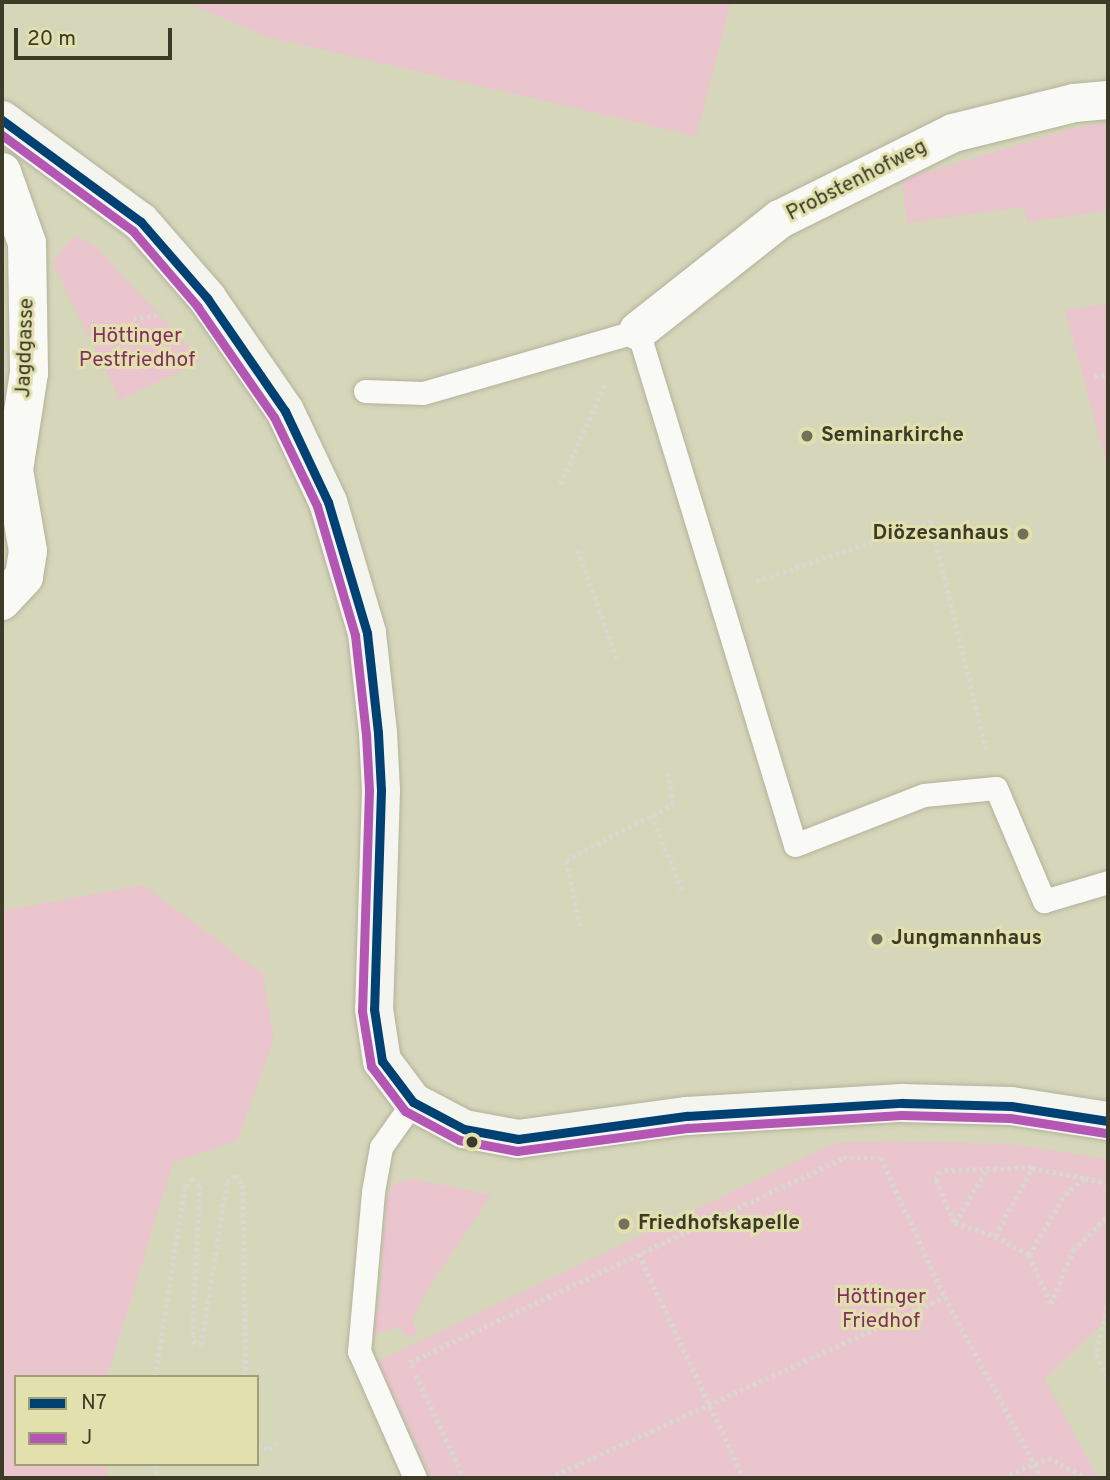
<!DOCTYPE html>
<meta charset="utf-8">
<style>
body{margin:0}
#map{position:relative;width:1110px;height:1480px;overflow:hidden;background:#d6d6ba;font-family:Overpass,sans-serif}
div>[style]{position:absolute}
.green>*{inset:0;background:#ebc5cd}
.path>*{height:4.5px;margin-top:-2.25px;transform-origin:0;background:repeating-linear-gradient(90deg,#d8d8cf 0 3.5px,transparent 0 7px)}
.roads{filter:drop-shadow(0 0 2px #b3b29c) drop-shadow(0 0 2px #b3b29c)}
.lane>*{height:23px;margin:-11.5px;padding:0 11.5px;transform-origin:11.5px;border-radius:11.5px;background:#f9f9f5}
.street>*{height:38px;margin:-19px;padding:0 19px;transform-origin:19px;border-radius:19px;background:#f9f9f5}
.secondary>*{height:38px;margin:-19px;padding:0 19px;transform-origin:19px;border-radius:19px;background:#f5f5f0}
.bus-1>*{height:9px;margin:-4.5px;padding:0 4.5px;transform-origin:4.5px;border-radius:4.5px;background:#004173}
.bus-2>*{height:9px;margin:-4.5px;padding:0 4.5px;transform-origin:4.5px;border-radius:4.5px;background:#b457b4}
.dots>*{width:19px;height:19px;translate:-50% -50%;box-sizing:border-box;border:4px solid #e2e1ae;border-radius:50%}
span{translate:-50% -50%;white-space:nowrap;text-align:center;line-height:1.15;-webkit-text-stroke:6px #e2e1ae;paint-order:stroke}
.street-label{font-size:21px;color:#3c3b27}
.park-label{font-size:21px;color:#822e61}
.poi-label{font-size:21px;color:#3c3b27;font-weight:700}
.left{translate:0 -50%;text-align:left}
.right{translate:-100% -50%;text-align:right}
.frame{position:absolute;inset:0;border:4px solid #3c3b27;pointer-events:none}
.legend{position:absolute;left:14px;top:1375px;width:245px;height:91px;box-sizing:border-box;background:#e2e1ae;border:2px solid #a09f78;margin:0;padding:9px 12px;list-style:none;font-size:21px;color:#3c3b27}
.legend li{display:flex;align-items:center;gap:14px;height:35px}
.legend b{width:35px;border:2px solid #a09f78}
.scale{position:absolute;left:14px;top:28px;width:158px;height:32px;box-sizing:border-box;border:4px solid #3c3b27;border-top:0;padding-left:9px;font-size:21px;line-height:24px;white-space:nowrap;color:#3c3b27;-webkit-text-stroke:5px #e2e1ae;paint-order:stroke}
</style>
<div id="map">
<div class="green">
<i style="clip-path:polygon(184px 2px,731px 2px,696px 136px,268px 37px)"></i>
<i style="clip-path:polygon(1108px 122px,1108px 211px,1027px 222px,1024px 207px,907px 223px,902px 180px,1070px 129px)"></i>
<i style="clip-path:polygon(76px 235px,96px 247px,202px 361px,120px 400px,52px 261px)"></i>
<i style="clip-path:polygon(1108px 304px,1108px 469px,1065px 310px)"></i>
<i style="clip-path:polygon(143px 885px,263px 974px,274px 1039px,237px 1141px,173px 1162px,107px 1377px,16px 1377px,16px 1464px,105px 1464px,109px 1478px,2px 1478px,2px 911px)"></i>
<i style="clip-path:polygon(891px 1141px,1011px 1144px,1108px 1159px,1108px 1319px,1044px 1379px,1098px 1478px,431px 1478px,378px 1361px,834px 1143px)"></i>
<i style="clip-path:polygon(414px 1179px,491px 1195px,429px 1287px,412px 1319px,418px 1334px,407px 1337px,397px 1326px,372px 1336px,380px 1296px,386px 1199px,394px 1183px)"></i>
</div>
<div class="path">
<i style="left:133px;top:318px;width:25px;rotate:-7deg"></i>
<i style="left:1094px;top:376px;width:14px;rotate:-4deg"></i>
<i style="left:560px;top:484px;width:112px;rotate:-65.7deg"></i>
<i style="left:578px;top:550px;width:119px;rotate:70.3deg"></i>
<i style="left:756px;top:581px;width:185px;rotate:-18.6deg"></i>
<i style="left:931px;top:522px;width:237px;rotate:76.3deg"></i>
<i style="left:652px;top:815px;width:81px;rotate:68.2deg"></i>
<i style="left:580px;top:926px;width:67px;rotate:-102deg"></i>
<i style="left:566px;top:860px;width:121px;rotate:-27.6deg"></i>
<i style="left:673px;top:804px;width:32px;rotate:-99deg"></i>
<i style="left:1032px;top:1168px;width:92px;rotate:178.1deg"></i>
<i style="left:940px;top:1171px;width:10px;rotate:114deg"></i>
<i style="left:936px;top:1180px;width:47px;rotate:66.2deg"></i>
<i style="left:955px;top:1223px;width:42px;rotate:18deg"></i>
<i style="left:995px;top:1236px;width:39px;rotate:29deg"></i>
<i style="left:1029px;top:1255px;width:54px;rotate:65.8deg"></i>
<i style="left:955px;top:1223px;width:61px;rotate:-59.2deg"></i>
<i style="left:995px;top:1236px;width:77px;rotate:-61.4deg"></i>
<i style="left:1032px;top:1168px;width:54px;rotate:10.7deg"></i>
<i style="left:639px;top:1254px;width:247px;rotate:64.9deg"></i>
<i style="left:1029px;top:1255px;width:71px;rotate:-59.5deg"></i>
<i style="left:1065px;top:1194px;width:26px;rotate:-39deg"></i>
<i style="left:1085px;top:1178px;width:24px;rotate:15deg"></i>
<i style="left:1051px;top:1304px;width:58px;rotate:-67.8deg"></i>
<i style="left:1073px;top:1250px;width:49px;rotate:-44.2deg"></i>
<i style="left:1108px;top:1307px;width:49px;rotate:104deg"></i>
<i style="left:1096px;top:1355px;width:26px;rotate:62deg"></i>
<i style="left:413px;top:1368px;width:7px;rotate:-117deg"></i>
<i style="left:410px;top:1362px;width:19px;rotate:-25deg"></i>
<i style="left:427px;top:1354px;width:460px;rotate:-25.2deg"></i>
<i style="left:843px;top:1158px;width:38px"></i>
<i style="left:881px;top:1158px;width:153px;rotate:65.3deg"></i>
<i style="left:945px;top:1297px;width:205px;rotate:61.8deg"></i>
<i style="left:416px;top:1375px;width:114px;rotate:65deg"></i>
<i style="left:155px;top:1377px;width:193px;rotate:-81.1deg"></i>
<i style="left:185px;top:1186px;width:11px;rotate:-49deg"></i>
<i style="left:192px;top:1178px;width:11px;rotate:41deg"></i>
<i style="left:200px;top:1185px;width:149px;rotate:92.7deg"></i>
<i style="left:193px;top:1334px;width:7px;rotate:90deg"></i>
<i style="left:193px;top:1341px;width:9px;rotate:27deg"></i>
<i style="left:201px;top:1345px;width:165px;rotate:-80.9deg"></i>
<i style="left:227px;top:1182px;width:11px;rotate:-41deg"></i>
<i style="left:235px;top:1175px;width:13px;rotate:51deg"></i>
<i style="left:243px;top:1185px;width:192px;rotate:89.1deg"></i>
<i style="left:257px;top:1448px;width:12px;rotate:5deg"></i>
<i style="left:269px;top:1449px;width:9px;rotate:-36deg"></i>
<i style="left:157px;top:1464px;width:14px;rotate:90deg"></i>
<i style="left:549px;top:1478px;width:435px;rotate:-24.6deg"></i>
<i style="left:1003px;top:1478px;width:49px;rotate:-24deg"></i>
<i style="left:1048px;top:1458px;width:44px;rotate:27.1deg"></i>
</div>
<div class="roads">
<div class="lane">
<i style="left:365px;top:391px;width:58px;rotate:2deg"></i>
<i style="left:423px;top:393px;width:224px;rotate:-16.1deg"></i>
<i style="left:638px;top:331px;width:537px;rotate:73.01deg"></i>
<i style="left:795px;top:845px;width:138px;rotate:-21.2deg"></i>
<i style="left:924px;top:795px;width:72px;rotate:-5.6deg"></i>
<i style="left:996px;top:788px;width:123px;rotate:67deg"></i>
<i style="left:1044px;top:901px;width:67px;rotate:-16.5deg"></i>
<i style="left:413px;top:1102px;width:55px;rotate:125.4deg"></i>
<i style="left:381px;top:1147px;width:46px;rotate:100.1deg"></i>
<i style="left:373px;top:1192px;width:160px;rotate:95deg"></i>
<i style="left:359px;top:1351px;width:139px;rotate:66.2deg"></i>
</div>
<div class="street">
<i style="left:2px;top:172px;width:75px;rotate:70.6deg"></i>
<i style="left:27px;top:243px;width:130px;rotate:89.1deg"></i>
<i style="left:29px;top:373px;width:98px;rotate:98.8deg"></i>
<i style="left:14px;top:470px;width:82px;rotate:80.2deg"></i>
<i style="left:28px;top:551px;width:26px;rotate:99deg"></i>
<i style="left:24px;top:577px;width:33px;rotate:133deg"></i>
<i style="left:638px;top:331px;width:181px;rotate:-38.3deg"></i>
<i style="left:780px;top:219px;width:193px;rotate:-26.4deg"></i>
<i style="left:953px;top:133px;width:125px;rotate:-13.9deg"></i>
<i style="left:1074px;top:103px;width:34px;rotate:-5deg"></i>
</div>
<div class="secondary">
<i style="left:2px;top:120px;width:172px;rotate:36.3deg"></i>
<i style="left:141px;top:222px;width:101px;rotate:49deg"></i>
<i style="left:207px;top:298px;width:137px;rotate:55.4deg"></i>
<i style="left:285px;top:411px;width:101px;rotate:64.7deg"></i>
<i style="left:328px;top:502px;width:137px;rotate:73.4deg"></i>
<i style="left:367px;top:633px;width:101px;rotate:83.7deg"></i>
<i style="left:378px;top:733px;width:57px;rotate:87deg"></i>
<i style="left:381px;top:790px;width:219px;rotate:91.8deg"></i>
<i style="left:374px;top:1009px;width:53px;rotate:81.3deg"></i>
<i style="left:382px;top:1061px;width:51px;rotate:52.9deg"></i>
<i style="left:413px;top:1102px;width:58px;rotate:27.9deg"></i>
<i style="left:464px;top:1129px;width:55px;rotate:10.5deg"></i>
<i style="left:518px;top:1139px;width:171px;rotate:-7.8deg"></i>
<i style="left:687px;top:1116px;width:215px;rotate:-3.5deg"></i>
<i style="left:902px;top:1103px;width:109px;rotate:1.6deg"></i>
<i style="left:1011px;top:1106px;width:98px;rotate:8.8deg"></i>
</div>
</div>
<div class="bus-1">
<i style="left:2px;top:120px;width:172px;rotate:36.3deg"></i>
<i style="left:141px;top:222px;width:101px;rotate:49deg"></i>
<i style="left:207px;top:298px;width:137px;rotate:55.4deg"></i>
<i style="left:285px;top:411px;width:101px;rotate:64.7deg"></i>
<i style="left:328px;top:502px;width:137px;rotate:73.4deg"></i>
<i style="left:367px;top:633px;width:101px;rotate:83.7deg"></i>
<i style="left:378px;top:733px;width:57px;rotate:87deg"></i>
<i style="left:381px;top:790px;width:219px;rotate:91.8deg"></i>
<i style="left:374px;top:1009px;width:53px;rotate:81.3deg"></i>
<i style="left:382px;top:1061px;width:51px;rotate:52.9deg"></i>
<i style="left:413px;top:1102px;width:58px;rotate:27.9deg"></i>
<i style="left:464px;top:1129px;width:55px;rotate:10.5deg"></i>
<i style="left:518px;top:1139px;width:171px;rotate:-7.8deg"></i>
<i style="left:687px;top:1116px;width:215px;rotate:-3.5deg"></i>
<i style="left:902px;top:1103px;width:109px;rotate:1.6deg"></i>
<i style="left:1011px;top:1106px;width:98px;rotate:8.8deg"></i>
</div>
<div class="bus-2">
<i style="left:2px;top:135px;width:162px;rotate:36.2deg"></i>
<i style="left:133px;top:231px;width:99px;rotate:49.5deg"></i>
<i style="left:197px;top:306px;width:135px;rotate:55.3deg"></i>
<i style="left:274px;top:417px;width:99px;rotate:64.2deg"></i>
<i style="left:317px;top:506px;width:134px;rotate:73.6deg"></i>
<i style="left:355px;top:635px;width:100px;rotate:83.7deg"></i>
<i style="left:366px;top:734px;width:56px;rotate:86.9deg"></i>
<i style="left:369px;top:790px;width:221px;rotate:91.8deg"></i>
<i style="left:362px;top:1011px;width:56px;rotate:80.7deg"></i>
<i style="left:371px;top:1066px;width:56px;rotate:52.9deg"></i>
<i style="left:405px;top:1111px;width:61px;rotate:28.2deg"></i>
<i style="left:459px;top:1140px;width:59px;rotate:10.7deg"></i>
<i style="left:517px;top:1151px;width:173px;rotate:-7.7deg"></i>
<i style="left:688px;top:1128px;width:214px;rotate:-3.5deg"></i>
<i style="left:902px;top:1115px;width:108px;rotate:1.6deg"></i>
<i style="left:1010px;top:1118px;width:97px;rotate:8.9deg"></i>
</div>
<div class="dots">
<i style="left:807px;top:436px;background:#72715a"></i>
<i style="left:1023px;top:534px;background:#72715a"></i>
<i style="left:877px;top:939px;background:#72715a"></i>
<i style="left:472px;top:1142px;background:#3c3b27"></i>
<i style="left:624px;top:1224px;background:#72715a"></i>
</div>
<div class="street-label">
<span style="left:857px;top:181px;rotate:-27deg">Probstenhofweg</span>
<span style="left:26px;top:348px;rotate:-88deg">Jagdgasse</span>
</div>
<div class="park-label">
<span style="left:137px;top:349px">Höttinger<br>Pestfriedhof</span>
<span style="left:881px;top:1310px">Höttinger<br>Friedhof</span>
</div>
<div class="poi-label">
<span class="left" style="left:821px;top:436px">Seminarkirche</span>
<span class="right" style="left:1009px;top:534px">Diözesanhaus</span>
<span class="left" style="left:891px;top:939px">Jungmannhaus</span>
<span class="left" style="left:638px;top:1224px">Friedhofskapelle</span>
</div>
<div class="frame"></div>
<ul class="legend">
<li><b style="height:9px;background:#004173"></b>N7</li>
<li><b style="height:9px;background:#b457b4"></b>J</li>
</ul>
<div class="scale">20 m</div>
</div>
